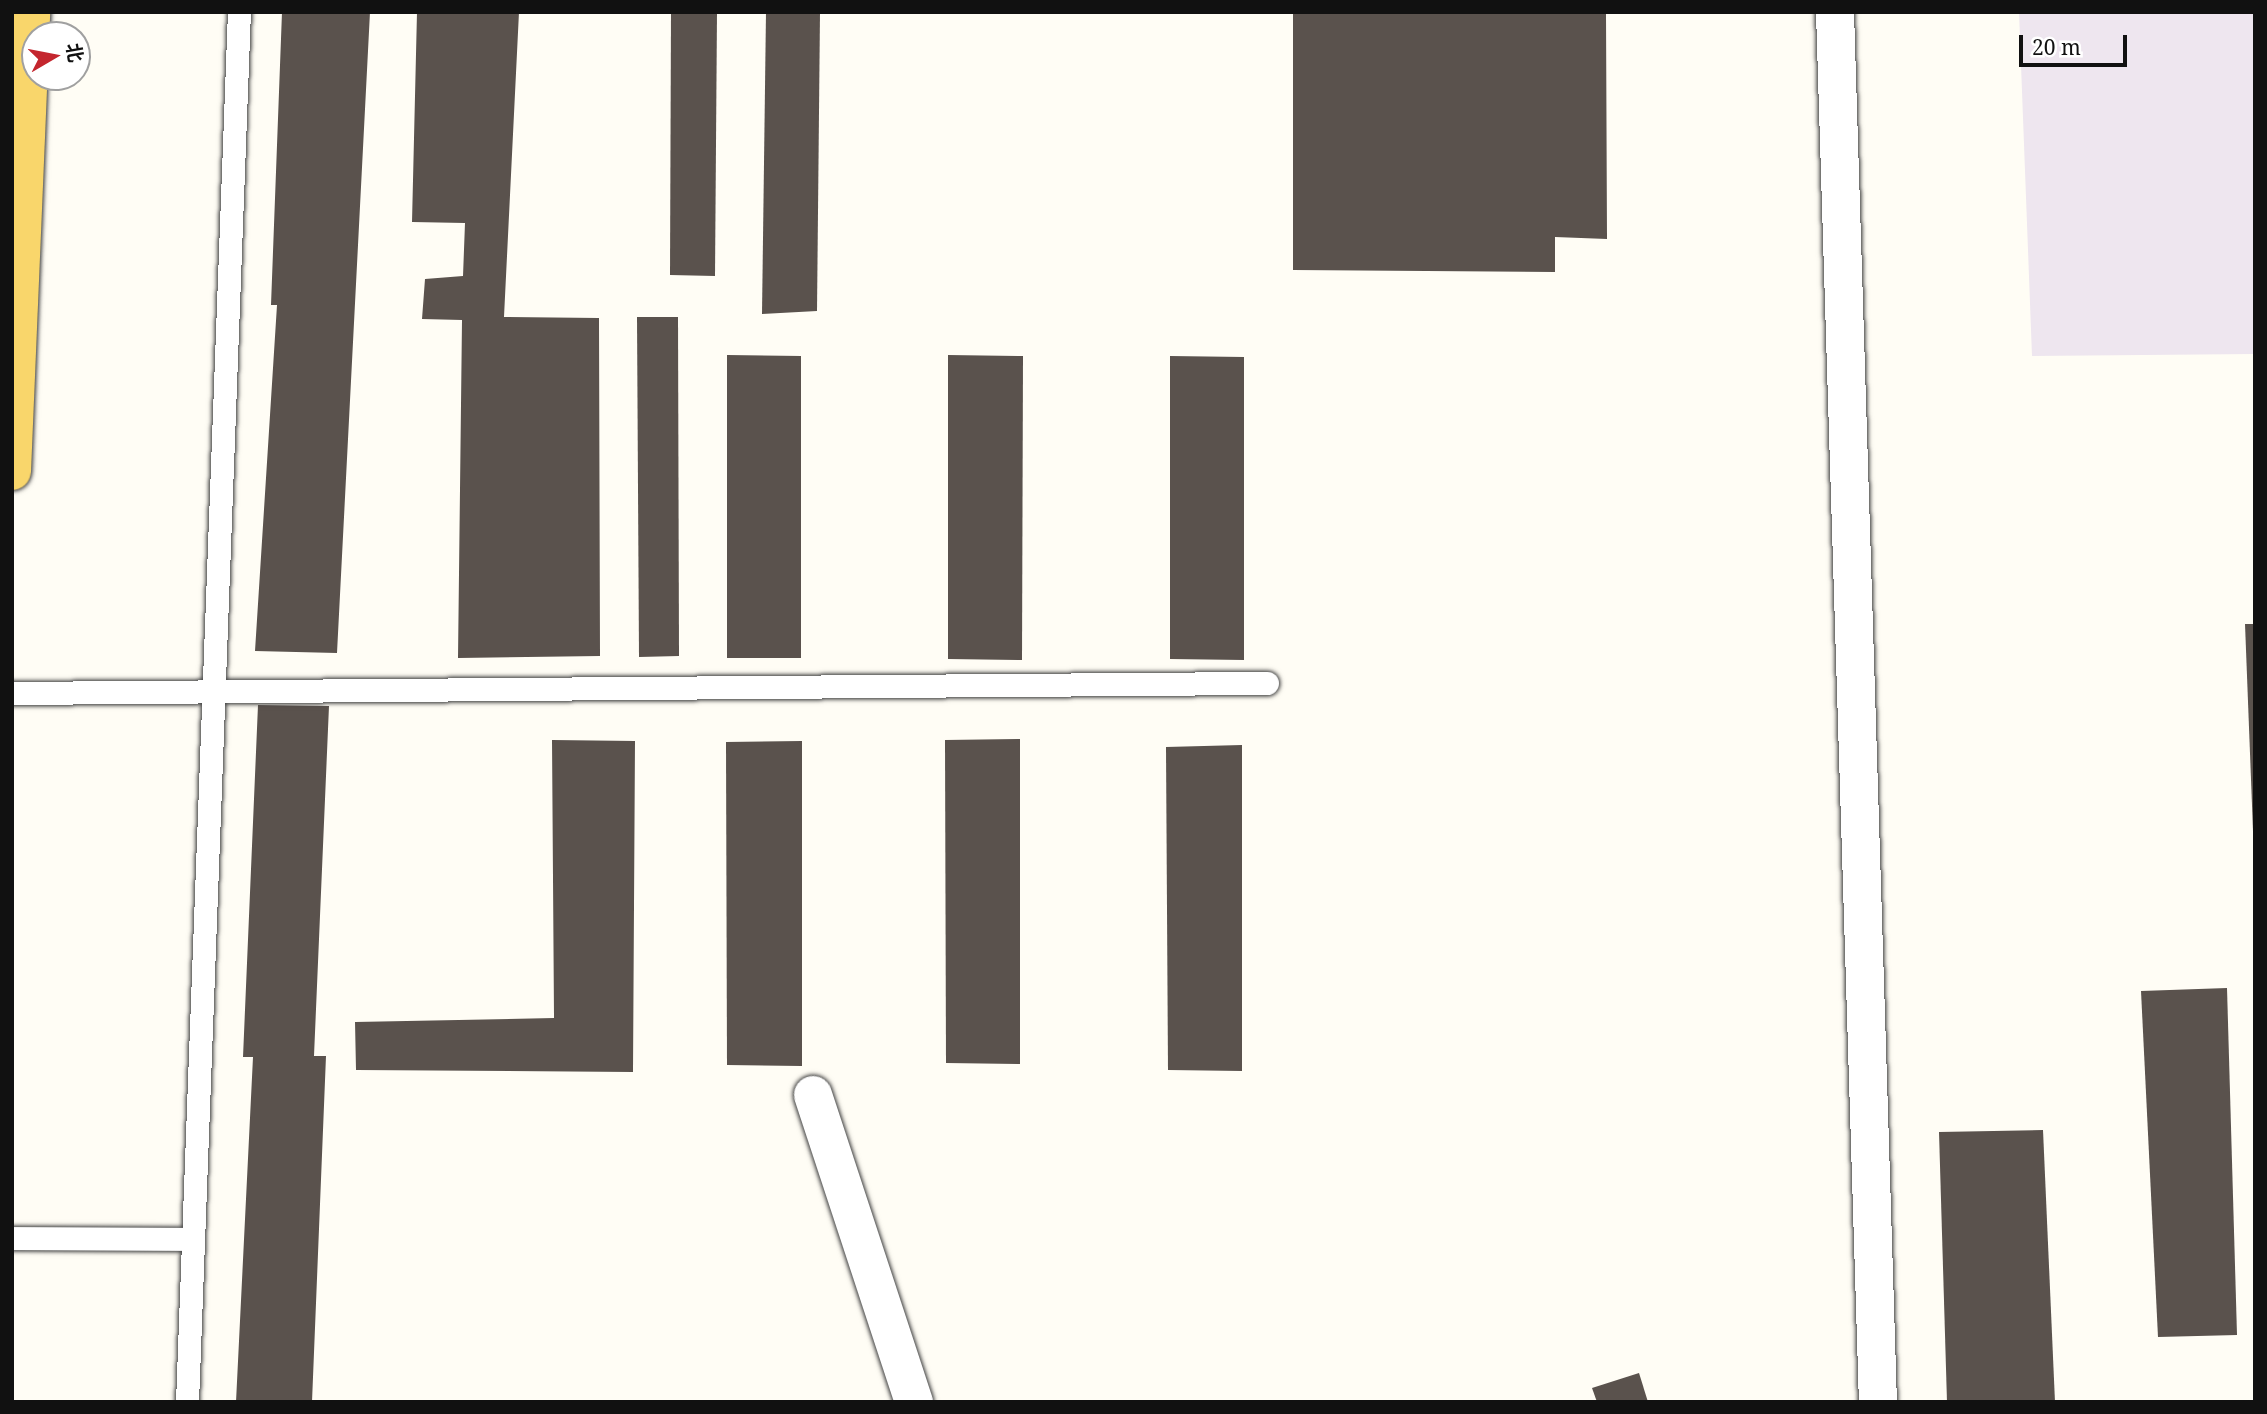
<!DOCTYPE html>
<meta charset="utf-8">
<style>
body{margin:0}
#map{position:relative;width:2267px;height:1414px;overflow:hidden;background:#fffdf5;font-family:"Noto Serif","Noto Sans SC",serif}
div>[style]{position:absolute}
.industrial>*{inset:0;background:#eee6ef}
.building>*{inset:0;background:#5a524d}
.roads{filter:drop-shadow(0 0 2px #444) drop-shadow(0 0 2px #444)}
.service>*{height:23px;margin:-11.5px;padding:0 11.5px;transform-origin:11.5px;border-radius:11.5px;background:#fff}
.minor>*{height:38px;margin:-19px;padding:0 19px;transform-origin:19px;border-radius:19px;background:#fff}
.primary>*{height:38px;margin:-19px;padding:0 19px;transform-origin:19px;border-radius:19px;background:#f9d66b}
span{translate:-50% -50%;white-space:nowrap;text-align:center;line-height:1.15;-webkit-text-stroke:7px #fff;paint-order:stroke}
.frame{position:absolute;inset:0;border:14px solid #111;pointer-events:none}
.north{position:absolute;left:21px;top:21px;width:70px;height:70px;box-sizing:border-box;background:#fff;border:2px solid #a0a0a0;border-radius:50%;rotate:80deg;font-size:19px;font-weight:700;line-height:28px;text-align:center;color:#111}
.north::after{content:'';display:block;margin:auto;width:24px;height:32px;background:#c4262e;clip-path:polygon(50% 0,100% 100%,50% 72%,0 100%)}
.scale{position:absolute;left:2019px;top:35px;width:108px;height:32px;box-sizing:border-box;border:4px solid #111;border-top:0;padding-left:9px;font-size:21px;line-height:24px;white-space:nowrap;color:#111;-webkit-text-stroke:5px #fff;paint-order:stroke}
</style>
<div id="map">
<div class="industrial">
<i style="clip-path:polygon(2019px 12px,2255px 12px,2255px 354px,2032px 356px)"></i>
</div>
<div class="building">
<i style="clip-path:polygon(282px 12px,370px 12px,337px 653px,255px 651px,277px 305px,271px 305px)"></i>
<i style="clip-path:polygon(417px 12px,519px 12px,504px 317px,599px 318px,600px 656px,458px 658px,462px 320px,422px 319px,425px 279px,463px 276px,465px 223px,412px 222px)"></i>
<i style="clip-path:polygon(671px 12px,717px 12px,715px 276px,670px 275px)"></i>
<i style="clip-path:polygon(766px 12px,820px 12px,817px 311px,762px 314px)"></i>
<i style="clip-path:polygon(1293px 12px,1606px 12px,1607px 239px,1555px 237px,1555px 272px,1293px 270px)"></i>
<i style="clip-path:polygon(637px 317px,678px 317px,679px 656px,639px 657px)"></i>
<i style="clip-path:polygon(727px 355px,801px 356px,801px 658px,727px 658px)"></i>
<i style="clip-path:polygon(948px 355px,1023px 356px,1022px 660px,948px 659px)"></i>
<i style="clip-path:polygon(1170px 356px,1244px 357px,1244px 660px,1170px 659px)"></i>
<i style="clip-path:polygon(2245px 624px,2255px 624px,2255px 831px,2253px 831px)"></i>
<i style="clip-path:polygon(258px 705px,329px 706px,314px 1056px,326px 1056px,312px 1402px,236px 1402px,253px 1057px,243px 1057px)"></i>
<i style="clip-path:polygon(1020px 739px,1020px 1064px,946px 1063px,945px 740px)"></i>
<i style="clip-path:polygon(552px 740px,635px 741px,633px 1072px,356px 1070px,355px 1022px,554px 1018px)"></i>
<i style="clip-path:polygon(802px 741px,802px 1066px,727px 1065px,726px 742px)"></i>
<i style="clip-path:polygon(1242px 745px,1242px 1071px,1168px 1070px,1166px 747px)"></i>
<i style="clip-path:polygon(2227px 988px,2237px 1335px,2158px 1337px,2141px 991px)"></i>
<i style="clip-path:polygon(2043px 1130px,2055px 1402px,1947px 1402px,1939px 1132px)"></i>
<i style="clip-path:polygon(1639px 1373px,1648px 1402px,1597px 1402px,1592px 1388px)"></i>
</div>
<div class="roads">
<div class="service">
<i style="left:12px;top:693px;width:1255px;rotate:-0.46deg"></i>
<i style="left:12px;top:1238px;width:181px;rotate:0.3deg"></i>
<i style="left:187px;top:1402px;width:1391px;rotate:-87.86deg"></i>
</div>
<div class="minor">
<i style="left:1835px;top:12px;width:1391px;rotate:88.23deg"></i>
<i style="left:813px;top:1095px;width:323px;rotate:71.8deg"></i>
</div>
<div class="primary">
<i style="left:12px;top:471px;width:459px;rotate:-87.6deg"></i>
</div>
</div>
<div class="frame"></div>
<div class="north">北</div>
<div class="scale">20 m</div>
</div>
